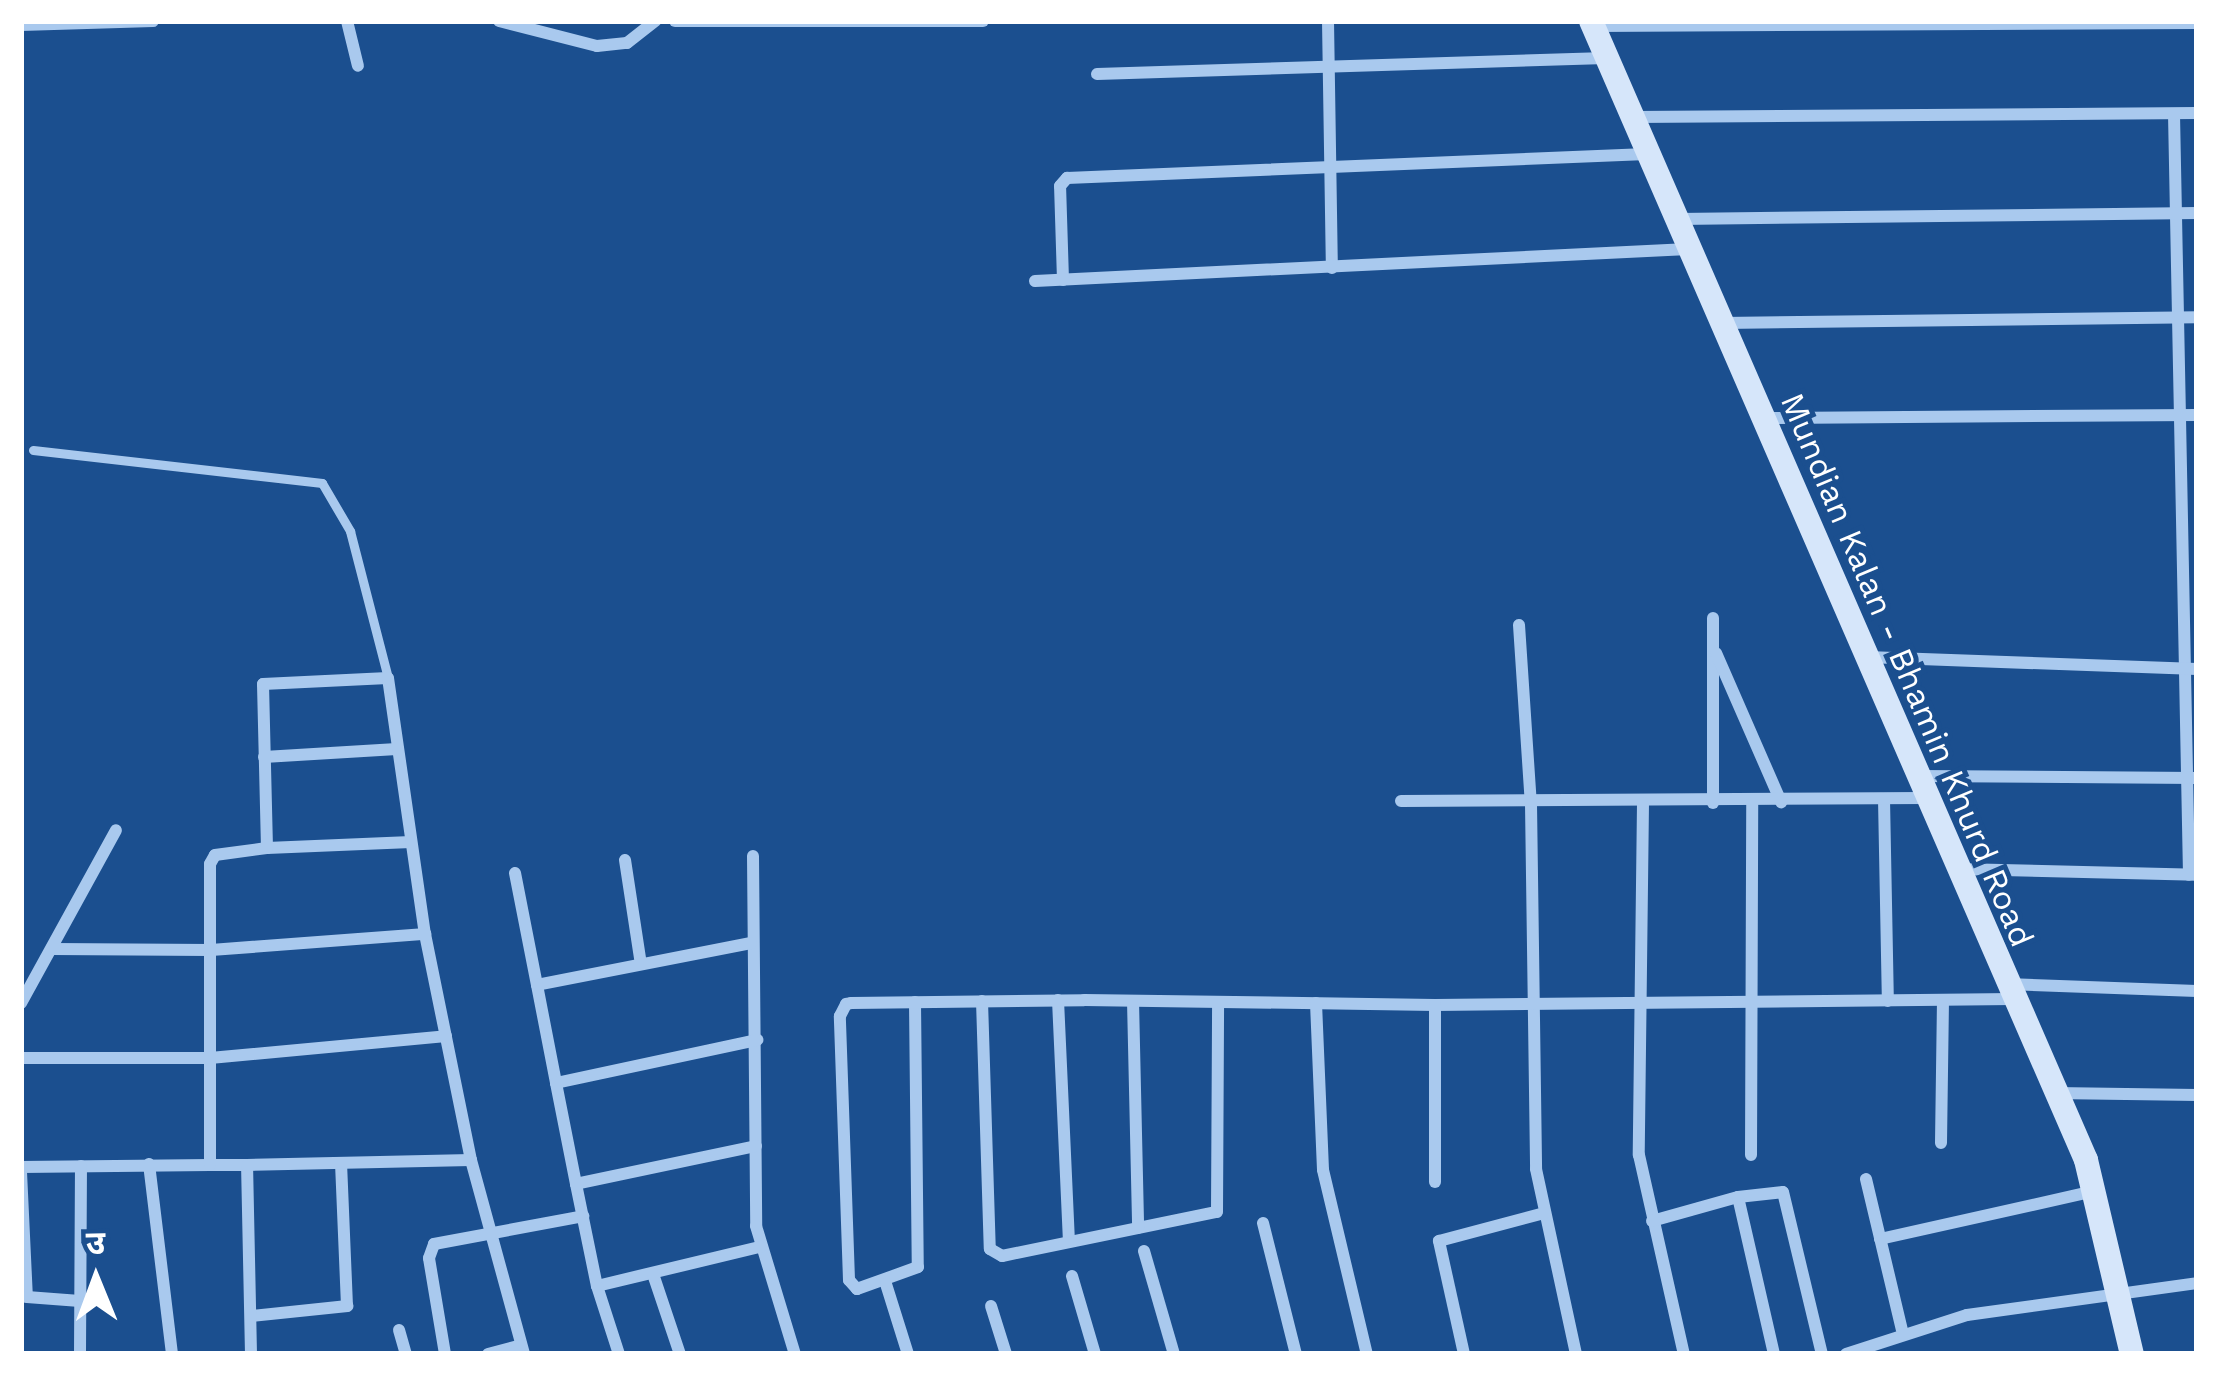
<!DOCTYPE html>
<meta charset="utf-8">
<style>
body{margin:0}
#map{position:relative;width:2218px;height:1375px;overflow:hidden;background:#1b4f8f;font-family:"Work Sans","Noto Sans Devanagari",sans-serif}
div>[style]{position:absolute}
.lane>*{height:9px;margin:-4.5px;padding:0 4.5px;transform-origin:4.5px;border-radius:4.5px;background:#a9c9ee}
.street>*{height:12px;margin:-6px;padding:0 6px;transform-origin:6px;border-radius:6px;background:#a9c9ee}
.secondary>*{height:24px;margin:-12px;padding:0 12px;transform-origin:12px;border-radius:12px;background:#d6e6fa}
span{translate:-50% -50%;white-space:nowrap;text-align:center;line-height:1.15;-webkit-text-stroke:10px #1b4f8f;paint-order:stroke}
.street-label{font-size:33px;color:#fff}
.frame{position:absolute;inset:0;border:24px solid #fff;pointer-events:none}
.north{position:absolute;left:36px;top:1219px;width:120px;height:120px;-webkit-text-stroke:9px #1b4f8f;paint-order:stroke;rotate:359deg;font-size:33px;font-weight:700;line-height:48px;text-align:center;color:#fff}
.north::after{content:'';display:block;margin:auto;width:42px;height:54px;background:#fff;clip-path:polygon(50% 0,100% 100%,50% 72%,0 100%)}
</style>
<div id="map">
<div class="lane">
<i style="left:33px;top:450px;width:291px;rotate:6.5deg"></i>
<i style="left:322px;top:483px;width:56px;rotate:59.7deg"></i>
<i style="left:350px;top:531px;width:152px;rotate:75.5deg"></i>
</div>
<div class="street">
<i style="left:347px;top:21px;width:46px;rotate:76.3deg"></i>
<i style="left:499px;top:21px;width:101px;rotate:14.3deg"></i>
<i style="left:597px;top:46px;width:30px;rotate:-6deg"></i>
<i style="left:627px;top:43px;width:36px;rotate:-38deg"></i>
<i style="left:675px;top:21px;width:308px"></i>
<i style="left:1328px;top:21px;width:247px;rotate:89.1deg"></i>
<i style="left:21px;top:25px;width:132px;rotate:-1.7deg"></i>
<i style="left:1594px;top:26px;width:603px;rotate:-0.29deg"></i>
<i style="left:1097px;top:74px;width:509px;rotate:-1.8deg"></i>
<i style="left:2174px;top:114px;width:761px;rotate:88.87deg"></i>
<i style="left:1634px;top:117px;width:563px;rotate:-0.41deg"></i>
<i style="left:1678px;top:219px;width:519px;rotate:-0.66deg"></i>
<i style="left:1063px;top:280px;width:94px;rotate:-91.8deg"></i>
<i style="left:1060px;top:186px;width:11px;rotate:-49deg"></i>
<i style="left:1067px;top:178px;width:580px;rotate:-2.37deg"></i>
<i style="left:1035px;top:281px;width:654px;rotate:-2.81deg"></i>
<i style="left:1723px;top:323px;width:474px;rotate:-0.7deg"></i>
<i style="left:1763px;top:418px;width:434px;rotate:-0.4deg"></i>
<i style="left:1713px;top:618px;width:185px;rotate:90deg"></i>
<i style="left:1519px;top:625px;width:179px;rotate:86.2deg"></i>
<i style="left:1531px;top:804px;width:365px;rotate:89.2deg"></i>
<i style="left:1536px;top:1169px;width:189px;rotate:77.8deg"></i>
<i style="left:1716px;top:653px;width:163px;rotate:66.4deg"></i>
<i style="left:1867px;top:657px;width:330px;rotate:2.1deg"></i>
<i style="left:264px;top:757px;width:133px;rotate:-3.4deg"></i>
<i style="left:1918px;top:776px;width:279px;rotate:0.4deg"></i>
<i style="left:1884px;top:799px;width:202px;rotate:88.9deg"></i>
<i style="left:1401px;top:801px;width:525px;rotate:-0.33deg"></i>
<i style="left:1643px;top:803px;width:352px;rotate:90.7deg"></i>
<i style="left:1639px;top:1155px;width:204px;rotate:77.3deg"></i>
<i style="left:267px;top:848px;width:144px;rotate:-2.4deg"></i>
<i style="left:753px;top:856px;width:370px;rotate:89.5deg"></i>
<i style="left:756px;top:1226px;width:134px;rotate:73.1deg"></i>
<i style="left:625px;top:860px;width:105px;rotate:81.3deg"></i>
<i style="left:1958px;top:869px;width:238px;rotate:1.4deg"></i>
<i style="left:515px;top:873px;width:114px;rotate:78.9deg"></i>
<i style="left:751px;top:943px;width:218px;rotate:168.9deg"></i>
<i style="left:537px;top:985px;width:100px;rotate:79deg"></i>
<i style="left:556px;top:1083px;width:206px;rotate:-12.1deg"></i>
<i style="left:52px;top:949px;width:159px;rotate:0.4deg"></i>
<i style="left:211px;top:950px;width:215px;rotate:-4.3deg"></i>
<i style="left:2007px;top:984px;width:190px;rotate:2.1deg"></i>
<i style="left:1058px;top:1000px;width:239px;rotate:87.4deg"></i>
<i style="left:982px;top:1001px;width:248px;rotate:88.2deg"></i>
<i style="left:990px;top:1249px;width:14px;rotate:30deg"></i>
<i style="left:1002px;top:1256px;width:219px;rotate:-11.6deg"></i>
<i style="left:1217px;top:1212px;width:210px;rotate:-89.7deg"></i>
<i style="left:1133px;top:1001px;width:227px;rotate:88.7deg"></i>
<i style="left:915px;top:1002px;width:265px;rotate:89.4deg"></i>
<i style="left:918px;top:1267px;width:65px;rotate:160.2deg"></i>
<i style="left:857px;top:1289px;width:12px;rotate:-132deg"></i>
<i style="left:849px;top:1280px;width:264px;rotate:-92deg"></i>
<i style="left:840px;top:1016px;width:13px;rotate:-63deg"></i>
<i style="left:846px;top:1004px;width:5px;rotate:-11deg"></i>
<i style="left:851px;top:1003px;width:233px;rotate:-0.7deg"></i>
<i style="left:1084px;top:1000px;width:351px;rotate:0.8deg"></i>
<i style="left:1435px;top:1005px;width:578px;rotate:-0.59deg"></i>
<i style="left:21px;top:1003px;width:197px;rotate:-61.2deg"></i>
<i style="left:1316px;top:1003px;width:167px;rotate:87.6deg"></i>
<i style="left:1323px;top:1170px;width:189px;rotate:76.6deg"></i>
<i style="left:1435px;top:1005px;width:177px;rotate:90deg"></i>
<i style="left:21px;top:1058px;width:189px"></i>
<i style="left:210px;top:1058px;width:237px;rotate:-5.3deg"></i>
<i style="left:556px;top:1083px;width:103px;rotate:78.8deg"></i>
<i style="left:2055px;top:1093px;width:142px;rotate:0.8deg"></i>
<i style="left:1941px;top:1143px;width:143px;rotate:-89.2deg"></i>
<i style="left:756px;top:1146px;width:184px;rotate:168.1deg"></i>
<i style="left:576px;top:1184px;width:104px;rotate:78.4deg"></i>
<i style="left:597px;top:1286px;width:168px;rotate:-13.5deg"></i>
<i style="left:1751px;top:1155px;width:352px;rotate:-89.8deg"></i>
<i style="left:149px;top:1164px;width:191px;rotate:83.1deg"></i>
<i style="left:210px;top:1165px;width:37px"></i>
<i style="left:21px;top:1167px;width:189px;rotate:-0.6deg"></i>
<i style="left:210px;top:1165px;width:301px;rotate:-90deg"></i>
<i style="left:210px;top:864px;width:10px;rotate:-61deg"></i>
<i style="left:215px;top:855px;width:52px;rotate:-7.7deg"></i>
<i style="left:267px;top:848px;width:164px;rotate:-91.4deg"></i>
<i style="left:263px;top:684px;width:125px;rotate:-2.7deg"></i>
<i style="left:388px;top:678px;width:259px;rotate:81.8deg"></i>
<i style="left:425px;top:934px;width:231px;rotate:78.5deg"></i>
<i style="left:471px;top:1160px;width:201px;rotate:74.7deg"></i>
<i style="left:21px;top:1172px;width:125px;rotate:87.3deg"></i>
<i style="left:27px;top:1297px;width:53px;rotate:4.3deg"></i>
<i style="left:1866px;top:1179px;width:155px;rotate:76.6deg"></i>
<i style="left:1738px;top:1197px;width:45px;rotate:-6.3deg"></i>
<i style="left:1783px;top:1192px;width:167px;rotate:76.5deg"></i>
<i style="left:1652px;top:1221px;width:89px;rotate:-15.6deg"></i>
<i style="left:1738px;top:1197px;width:161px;rotate:77.1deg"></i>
<i style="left:1263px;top:1223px;width:135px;rotate:75.9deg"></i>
<i style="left:1880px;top:1239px;width:219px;rotate:-12.6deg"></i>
<i style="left:1144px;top:1251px;width:107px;rotate:73.8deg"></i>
<i style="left:653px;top:1274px;width:84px;rotate:71.4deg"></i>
<i style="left:1072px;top:1276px;width:81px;rotate:73.6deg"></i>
<i style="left:886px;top:1284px;width:73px;rotate:72.6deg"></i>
<i style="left:597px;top:1286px;width:71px;rotate:72.1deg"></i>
<i style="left:991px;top:1306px;width:50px;rotate:72.6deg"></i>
<i style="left:251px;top:1316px;width:97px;rotate:-5.9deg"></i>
<i style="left:347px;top:1306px;width:143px;rotate:-92.4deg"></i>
<i style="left:399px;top:1330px;width:25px;rotate:74deg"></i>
<i style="left:80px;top:1354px;width:188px;rotate:-89.7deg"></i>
<i style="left:251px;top:1354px;width:189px;rotate:-91.2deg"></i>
<i style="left:247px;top:1165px;width:224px;rotate:-1.3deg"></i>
<i style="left:445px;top:1354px;width:97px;rotate:-99.5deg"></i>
<i style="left:429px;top:1258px;width:15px;rotate:-70deg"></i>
<i style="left:434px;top:1244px;width:152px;rotate:-10.6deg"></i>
<i style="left:488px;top:1354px;width:34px;rotate:-15deg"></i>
<i style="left:1464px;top:1354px;width:116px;rotate:-102.5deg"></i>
<i style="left:1439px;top:1241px;width:109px;rotate:-14.9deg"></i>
<i style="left:1846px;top:1354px;width:127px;rotate:-17.9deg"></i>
<i style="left:1967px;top:1315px;width:232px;rotate:-7.9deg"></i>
</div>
<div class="secondary">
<i style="left:1591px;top:21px;width:1242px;rotate:66.51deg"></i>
<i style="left:2086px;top:1160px;width:199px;rotate:76.7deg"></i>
</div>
<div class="street-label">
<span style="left:1907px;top:670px;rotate:67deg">Mundian Kalan - Bhamin Khurd Road</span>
</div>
<div class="frame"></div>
<div class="north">उ</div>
</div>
